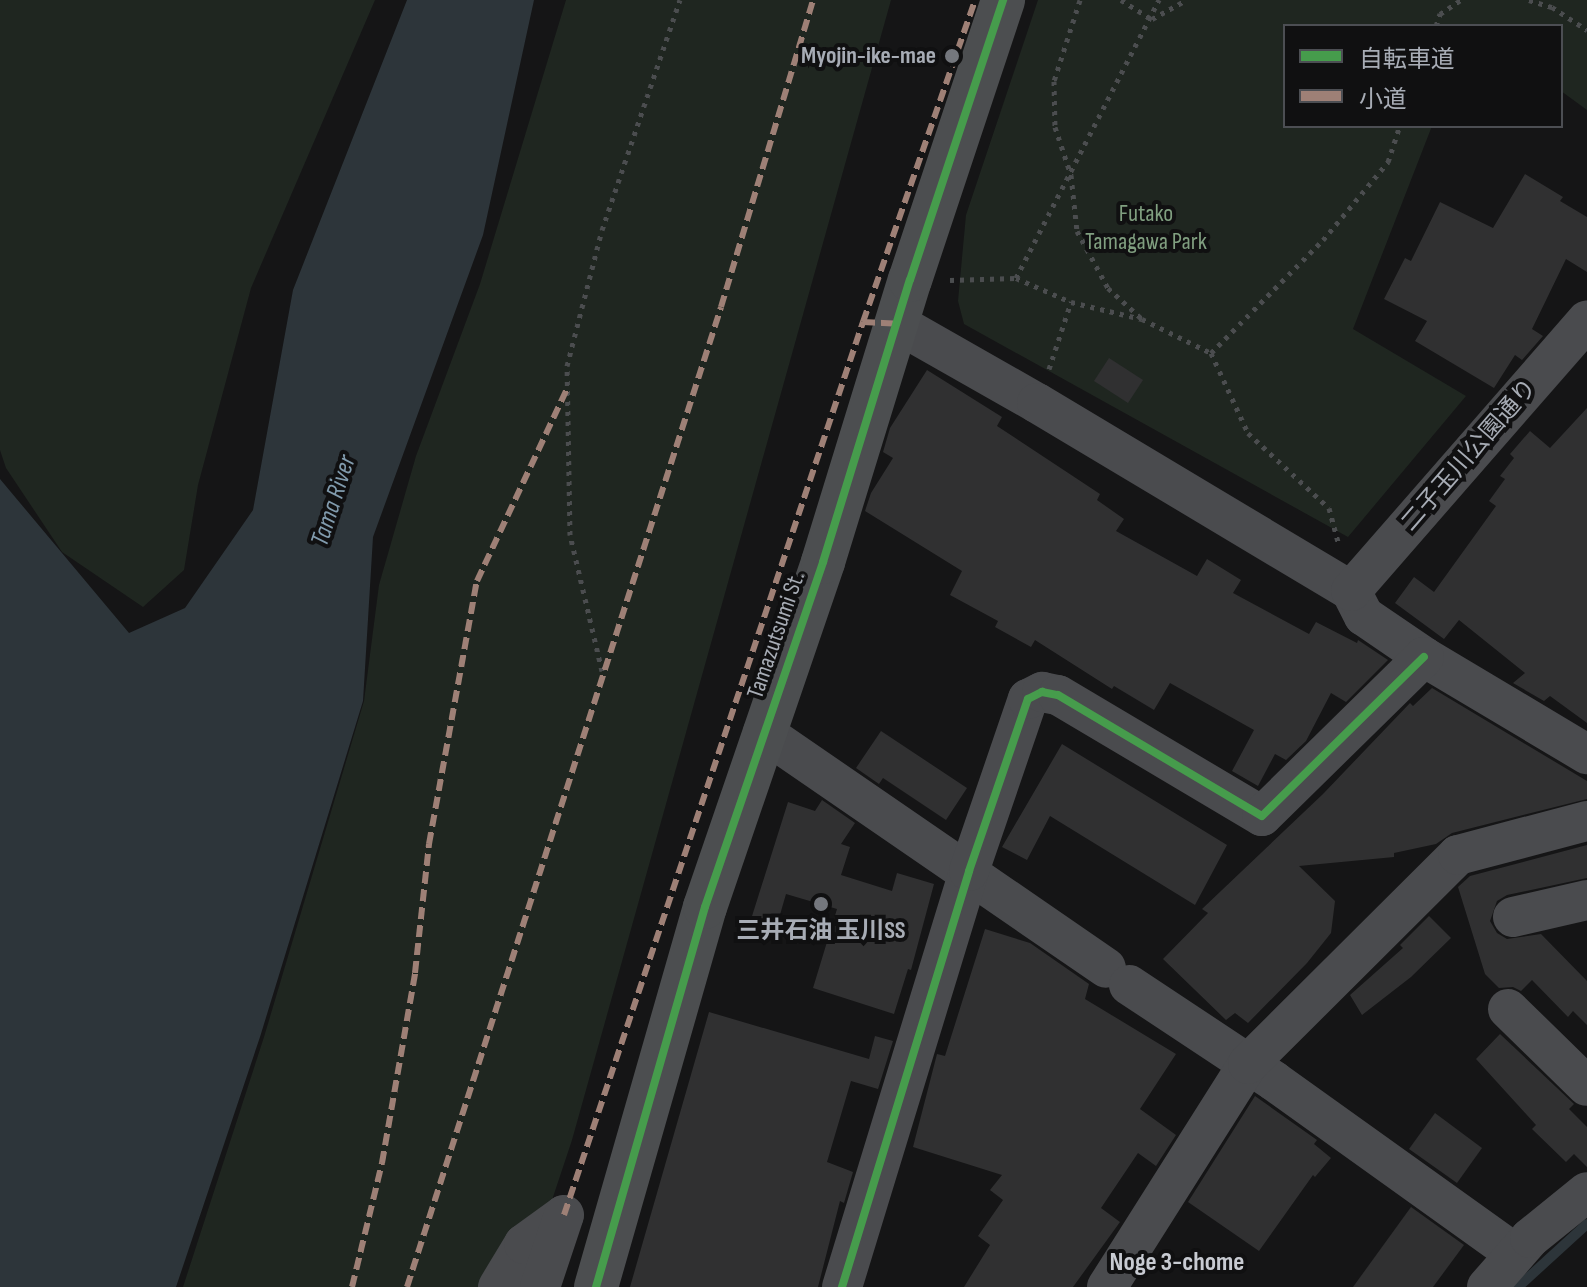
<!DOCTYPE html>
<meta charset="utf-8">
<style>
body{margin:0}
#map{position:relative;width:1587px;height:1287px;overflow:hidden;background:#151516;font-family:"Sofia Sans Condensed","Noto Sans JP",sans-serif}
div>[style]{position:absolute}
.green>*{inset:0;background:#1f2620}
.water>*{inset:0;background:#2d353a}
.stream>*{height:10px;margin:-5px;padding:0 5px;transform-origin:5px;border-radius:5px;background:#2d353a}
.building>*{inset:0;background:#303031}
.path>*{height:5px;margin-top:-2.5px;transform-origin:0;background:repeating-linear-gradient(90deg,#4b4d4f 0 4px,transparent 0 10px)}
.minor>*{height:40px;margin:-20px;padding:0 20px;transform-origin:20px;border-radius:20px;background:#4a4b4e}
.major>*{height:44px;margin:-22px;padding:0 22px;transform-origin:22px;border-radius:22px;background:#4c4e50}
.quiet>*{height:6px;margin-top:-3px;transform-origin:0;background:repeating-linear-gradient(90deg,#9e8076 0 12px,transparent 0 18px)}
.cycleway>*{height:8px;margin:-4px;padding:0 4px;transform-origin:4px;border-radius:4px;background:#469c4c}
.dots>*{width:22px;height:22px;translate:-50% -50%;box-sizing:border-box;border:4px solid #101011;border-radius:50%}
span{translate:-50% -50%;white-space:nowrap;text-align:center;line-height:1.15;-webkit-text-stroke:8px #101011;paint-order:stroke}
.poi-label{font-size:24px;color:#a7acb5;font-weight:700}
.right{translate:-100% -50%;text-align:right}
.park-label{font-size:24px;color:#809f80}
.street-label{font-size:24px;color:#a7acb5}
.water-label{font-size:26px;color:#819bad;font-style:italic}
.neighbourhood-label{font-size:26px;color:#c8cbd2;font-weight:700}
.legend{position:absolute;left:1283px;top:24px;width:280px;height:104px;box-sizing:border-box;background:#101011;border:2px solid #4c4e53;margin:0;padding:10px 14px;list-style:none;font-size:24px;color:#a7acb5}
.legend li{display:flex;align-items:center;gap:16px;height:40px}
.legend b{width:40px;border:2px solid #4c4e53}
</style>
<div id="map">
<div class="green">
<i style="clip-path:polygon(0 0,375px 0,251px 288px,198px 485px,184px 570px,143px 607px,62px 552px,6px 468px,0 450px)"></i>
<i style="clip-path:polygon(566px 0,891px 0,572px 1140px,523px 1287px,183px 1287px,264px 1037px,364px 701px,379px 585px,416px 456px,480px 284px)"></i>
<i style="clip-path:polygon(1038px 0,1587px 0,1587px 110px,1561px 91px,1561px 26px,1285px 26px,1285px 126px,1432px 126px,1353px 329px,1466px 396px,1348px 537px,964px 324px,958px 301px,966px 215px)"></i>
</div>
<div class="water">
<i style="clip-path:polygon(407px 0,534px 0,483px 235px,373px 537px,363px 701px,260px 1037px,176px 1287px,0 1287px,0 479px,129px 633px,185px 608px,253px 510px,293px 290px)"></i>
</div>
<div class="stream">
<i style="left:1518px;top:1287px;width:93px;rotate:-42.4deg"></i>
</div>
<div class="building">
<i style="clip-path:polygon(1525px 174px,1563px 197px,1560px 201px,1587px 217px,1587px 272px,1566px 259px,1532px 329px,1543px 336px,1522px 360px,1515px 355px,1494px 388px,1415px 341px,1427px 321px,1384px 299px,1405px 258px,1411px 261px,1440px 202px,1493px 228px)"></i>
<i style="clip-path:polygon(1109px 358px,1143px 380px,1128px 403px,1094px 381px)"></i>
<i style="clip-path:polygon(927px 370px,1002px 417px,997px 426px,1100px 494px,1097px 500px,1124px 519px,1116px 531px,1197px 576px,1207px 559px,1241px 580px,1233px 593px,1309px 634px,1316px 622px,1357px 643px,1358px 640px,1388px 660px,1346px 702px,1331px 693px,1306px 741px,1286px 760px,1275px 754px,1258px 786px,1232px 771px,1254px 730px,1170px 683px,1154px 710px,1114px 686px,1112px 689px,1035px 640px,1031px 647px,995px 627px,998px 621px,950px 595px,962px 571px,865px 511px,871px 493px,893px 458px,883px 452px,890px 428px)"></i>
<i style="clip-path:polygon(1587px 408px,1587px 723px,1550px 696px,1544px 701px,1513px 683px,1525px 673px,1459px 620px,1444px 639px,1395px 603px,1414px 577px,1434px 592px,1496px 506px,1489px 501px,1505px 479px,1500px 476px,1514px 458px,1510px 454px,1530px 431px,1550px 448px)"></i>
<i style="clip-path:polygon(1432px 688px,1587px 781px,1587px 799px,1452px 833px,1436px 844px,1394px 853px,1394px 857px,1299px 866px,1335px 901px,1331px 933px,1307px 963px,1248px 1023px,1235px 1013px,1226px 1020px,1163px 959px,1208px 913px,1202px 909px,1323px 794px,1410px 703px,1413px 706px)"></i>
<i style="clip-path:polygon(881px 731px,967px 788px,946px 820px,883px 778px,879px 784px,856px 768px)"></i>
<i style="clip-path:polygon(1062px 744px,1227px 845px,1195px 905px,1050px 816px,1027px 860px,1002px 847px)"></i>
<i style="clip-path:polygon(822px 800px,855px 823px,841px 844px,850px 847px,841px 875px,892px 891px,897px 873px,934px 884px,911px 970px,908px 969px,894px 1014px,813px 988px,837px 909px,786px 894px,773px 939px,747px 932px,788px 802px,815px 811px)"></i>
<i style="clip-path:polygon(1587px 845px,1587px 878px,1507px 895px,1497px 901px,1490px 921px,1497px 933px,1507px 939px,1541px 934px,1587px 981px,1587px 1025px,1573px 1011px,1568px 1017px,1532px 980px,1521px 991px,1513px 987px,1499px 988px,1485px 974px,1458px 887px,1470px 876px)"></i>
<i style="clip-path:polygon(1429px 916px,1451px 938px,1411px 977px,1362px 1015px,1350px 995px,1403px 948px,1400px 945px)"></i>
<i style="clip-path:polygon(985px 929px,1030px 943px,1089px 984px,1085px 999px,1176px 1054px,1140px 1109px,1176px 1135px,1156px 1166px,1138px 1153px,1101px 1208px,1120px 1222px,1073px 1287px,964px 1287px,990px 1245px,978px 1236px,1003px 1200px,990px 1190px,1002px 1175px,913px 1147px,937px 1054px,945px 1056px)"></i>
<i style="clip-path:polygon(709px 1012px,869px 1059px,875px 1036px,893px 1041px,878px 1089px,851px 1081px,827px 1162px,853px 1172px,844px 1203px,840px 1201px,818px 1287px,630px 1287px)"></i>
<i style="clip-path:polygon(1500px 1034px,1574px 1104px,1569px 1109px,1587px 1127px,1587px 1167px,1574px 1154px,1566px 1162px,1532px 1129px,1536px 1125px,1476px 1059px)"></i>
<i style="clip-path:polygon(1255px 1096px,1317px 1140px,1314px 1144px,1331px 1158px,1315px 1177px,1313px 1175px,1259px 1251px,1188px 1202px)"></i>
<i style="clip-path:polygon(1435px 1113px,1482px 1148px,1457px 1183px,1409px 1149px)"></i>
<i style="clip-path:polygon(1411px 1207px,1464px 1245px,1433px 1287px,1353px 1287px)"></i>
</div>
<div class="path">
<i style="left:1080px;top:0;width:85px;rotate:107.8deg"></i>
<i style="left:1054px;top:81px;width:46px;rotate:88.8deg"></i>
<i style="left:1055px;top:127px;width:51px;rotate:71.6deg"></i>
<i style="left:1071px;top:175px;width:56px;rotate:83.9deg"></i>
<i style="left:1077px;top:231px;width:65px;rotate:61.5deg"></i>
<i style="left:1108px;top:288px;width:45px;rotate:42.3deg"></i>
<i style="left:1121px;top:0;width:36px;rotate:32deg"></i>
<i style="left:1152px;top:19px;width:39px;rotate:-29deg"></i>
<i style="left:1529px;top:0;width:24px;rotate:17deg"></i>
<i style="left:1552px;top:7px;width:42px;rotate:33.3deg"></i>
<i style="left:1436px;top:26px;width:13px;rotate:-72deg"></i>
<i style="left:1440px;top:14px;width:25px;rotate:-34deg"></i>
<i style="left:1016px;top:278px;width:60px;rotate:23.6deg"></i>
<i style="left:1071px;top:302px;width:73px;rotate:13.5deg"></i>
<i style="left:1142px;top:319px;width:77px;rotate:26.2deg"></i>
<i style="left:1211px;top:353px;width:88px;rotate:65.2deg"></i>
<i style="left:1248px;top:433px;width:110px;rotate:42.8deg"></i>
<i style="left:1329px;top:508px;width:35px;rotate:75deg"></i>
<i style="left:950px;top:280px;width:66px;rotate:-1.7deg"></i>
<i style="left:1016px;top:278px;width:313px;rotate:-62.8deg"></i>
<i style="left:1211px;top:353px;width:159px;rotate:-45.3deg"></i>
<i style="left:1323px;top:240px;width:102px;rotate:-50.2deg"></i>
<i style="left:1388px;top:162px;width:38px;rotate:-72deg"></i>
<i style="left:1049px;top:369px;width:71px;rotate:-71.8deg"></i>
<i style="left:602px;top:671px;width:140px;rotate:-103.2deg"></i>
<i style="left:570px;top:535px;width:169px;rotate:-91deg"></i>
<i style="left:567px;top:366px;width:140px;rotate:-75.6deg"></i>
<i style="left:602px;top:230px;width:243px;rotate:-71.3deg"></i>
</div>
<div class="minor">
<i style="left:898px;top:324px;width:160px;rotate:29.6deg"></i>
<i style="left:1037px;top:403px;width:366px;rotate:30.9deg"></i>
<i style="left:1351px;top:591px;width:28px;rotate:63deg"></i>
<i style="left:1364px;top:616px;width:73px;rotate:34.3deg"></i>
<i style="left:1424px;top:657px;width:190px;rotate:30.8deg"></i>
<i style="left:1351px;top:591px;width:359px;rotate:-48.9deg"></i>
<i style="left:763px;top:732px;width:416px;rotate:34.5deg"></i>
<i style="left:1513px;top:917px;width:76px;rotate:-12.9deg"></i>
<i style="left:1129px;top:985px;width:174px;rotate:33.5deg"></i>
<i style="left:1274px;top:1081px;width:297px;rotate:35.6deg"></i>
<i style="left:1508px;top:1009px;width:110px;rotate:44.3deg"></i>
<i style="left:498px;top:1287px;width:50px;rotate:-58.8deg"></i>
<i style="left:524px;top:1244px;width:49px;rotate:-35.9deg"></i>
<i style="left:540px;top:1287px;width:76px;rotate:-71.6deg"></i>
<i style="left:842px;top:1287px;width:435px;rotate:-73deg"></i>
<i style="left:969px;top:871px;width:182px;rotate:-71.1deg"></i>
<i style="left:1028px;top:699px;width:16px;rotate:-27deg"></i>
<i style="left:1042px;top:692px;width:16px;rotate:11deg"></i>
<i style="left:1058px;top:695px;width:237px;rotate:30.7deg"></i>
<i style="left:1262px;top:816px;width:227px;rotate:-44.5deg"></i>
<i style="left:1107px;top:1287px;width:264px;rotate:-57.7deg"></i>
<i style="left:1248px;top:1064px;width:296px;rotate:-44.9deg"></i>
<i style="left:1458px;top:855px;width:133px;rotate:-14.8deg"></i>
<i style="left:1487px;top:1287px;width:65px;rotate:-48.7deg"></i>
<i style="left:1530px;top:1238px;width:73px;rotate:-38.9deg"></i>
</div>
<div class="major">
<i style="left:596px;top:1287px;width:395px;rotate:-74deg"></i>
<i style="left:705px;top:907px;width:365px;rotate:-71.1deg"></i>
<i style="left:823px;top:562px;width:295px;rotate:-72.9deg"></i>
<i style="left:910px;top:280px;width:295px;rotate:-71.6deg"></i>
</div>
<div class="quiet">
<i style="left:863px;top:322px;width:35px;rotate:3deg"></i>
<i style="left:564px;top:1215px;width:942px;rotate:-71.49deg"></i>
<i style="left:863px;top:322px;width:341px;rotate:-70.8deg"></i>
<i style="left:352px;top:1287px;width:128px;rotate:-76.4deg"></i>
<i style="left:382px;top:1163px;width:193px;rotate:-80.1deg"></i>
<i style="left:415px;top:973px;width:130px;rotate:-83.8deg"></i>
<i style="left:429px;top:844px;width:267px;rotate:-79.7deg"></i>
<i style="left:477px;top:581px;width:212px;rotate:-64.9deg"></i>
<i style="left:407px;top:1287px;width:1029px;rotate:-72.23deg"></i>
<i style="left:721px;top:307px;width:320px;rotate:-73.3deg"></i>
</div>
<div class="cycleway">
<i style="left:596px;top:1287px;width:395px;rotate:-74deg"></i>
<i style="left:705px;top:907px;width:365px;rotate:-71.1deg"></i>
<i style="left:823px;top:562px;width:295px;rotate:-72.9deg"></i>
<i style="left:910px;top:280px;width:295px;rotate:-71.6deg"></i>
<i style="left:842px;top:1287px;width:435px;rotate:-73deg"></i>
<i style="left:969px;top:871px;width:182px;rotate:-71.1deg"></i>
<i style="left:1028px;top:699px;width:16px;rotate:-27deg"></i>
<i style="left:1042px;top:692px;width:16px;rotate:11deg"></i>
<i style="left:1058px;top:695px;width:237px;rotate:30.7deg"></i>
<i style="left:1262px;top:816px;width:227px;rotate:-44.5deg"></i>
</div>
<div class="dots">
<i style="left:952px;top:56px;background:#74777d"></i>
<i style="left:821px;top:904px;background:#74777d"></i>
</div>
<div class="poi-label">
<span class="right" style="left:936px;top:56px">Myojin-ike-mae</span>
<span style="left:821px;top:931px">三井石油 玉川SS</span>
</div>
<div class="park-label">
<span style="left:1146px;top:228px">Futako<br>Tamagawa Park</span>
</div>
<div class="street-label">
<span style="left:1469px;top:455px;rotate:-49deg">二子玉川公園通り</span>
<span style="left:776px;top:635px;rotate:-71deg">Tamazutsumi St.</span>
</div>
<div class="water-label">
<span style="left:334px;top:501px;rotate:-72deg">Tama River</span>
</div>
<div class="neighbourhood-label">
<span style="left:1177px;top:1263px">Noge 3-chome</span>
</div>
<ul class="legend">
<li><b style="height:10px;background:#469c4c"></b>自転車道</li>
<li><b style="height:10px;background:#9e8076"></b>小道</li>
</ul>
</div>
